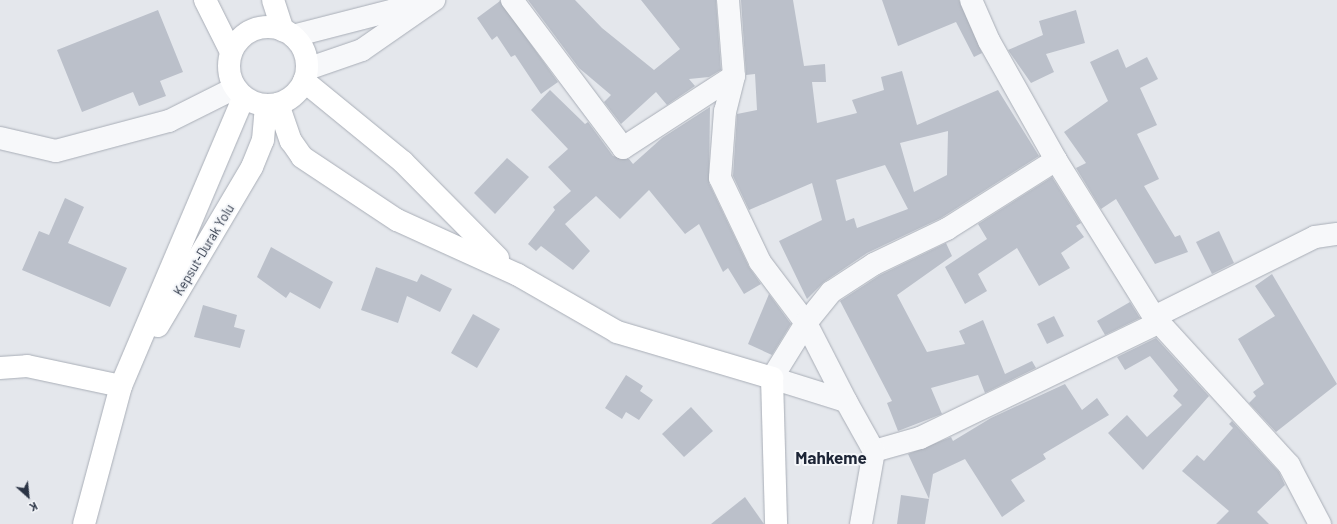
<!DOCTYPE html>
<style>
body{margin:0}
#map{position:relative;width:1337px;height:524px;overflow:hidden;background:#e4e7ec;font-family:Barlow,sans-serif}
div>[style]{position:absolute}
.building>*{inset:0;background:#bbc0ca}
.roads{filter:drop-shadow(0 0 1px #a9aeb7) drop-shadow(0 0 1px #a9aeb7)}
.street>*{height:22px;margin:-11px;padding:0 11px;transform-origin:11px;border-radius:11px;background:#f7f8fa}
.secondary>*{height:22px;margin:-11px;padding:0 11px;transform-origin:11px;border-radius:11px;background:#fff}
.secondary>.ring{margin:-11px;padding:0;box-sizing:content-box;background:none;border:22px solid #fff;border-radius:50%}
span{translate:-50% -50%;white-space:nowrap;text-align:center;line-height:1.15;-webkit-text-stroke:4px #f4f6f9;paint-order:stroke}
.street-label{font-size:13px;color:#2b3445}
.district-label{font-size:17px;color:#1d2536;font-weight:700}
.north{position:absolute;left:8px;top:476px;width:40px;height:40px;-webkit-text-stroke:3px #f4f6f9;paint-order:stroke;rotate:153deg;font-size:11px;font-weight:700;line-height:16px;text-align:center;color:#2b3445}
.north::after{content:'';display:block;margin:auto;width:14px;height:18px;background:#2b3445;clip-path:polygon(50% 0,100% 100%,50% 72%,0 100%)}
</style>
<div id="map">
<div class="building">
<i style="clip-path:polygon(528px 0,575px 0,602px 28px,654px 70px,680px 49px,641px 0,716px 0,721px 70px,709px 77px,689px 79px,695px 86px,667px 105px,656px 92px,621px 124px,604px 102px,611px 95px,579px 68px)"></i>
<i style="clip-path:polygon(evenodd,741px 0,793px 0,804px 66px,825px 64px,826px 82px,812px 82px,817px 123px,857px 113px,852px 100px,884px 90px,881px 77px,902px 71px,917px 125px,998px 90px,1039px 156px,941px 218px,867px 253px,824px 282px,807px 299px,779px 241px,822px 220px,812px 183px,749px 210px,733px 176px,737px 114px,757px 110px,755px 74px,746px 75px,741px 0,948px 131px,947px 175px,914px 192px,900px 143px,948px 131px,741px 0,885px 165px,908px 209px,857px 228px,854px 218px,846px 221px,836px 180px,885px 165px)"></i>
<i style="clip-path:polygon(882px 0,959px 0,982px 53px,974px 57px,956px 22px,898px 46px)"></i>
<i style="clip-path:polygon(500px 1px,558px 82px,541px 94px,515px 55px,511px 57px,497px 36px,492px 40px,477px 18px)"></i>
<i style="clip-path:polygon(158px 10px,183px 72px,160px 81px,166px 96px,139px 106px,133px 92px,82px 112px,57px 50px)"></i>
<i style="clip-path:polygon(1076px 10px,1085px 43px,1046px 54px,1054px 72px,1031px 83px,1008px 50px,1043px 35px,1039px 21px)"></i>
<i style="clip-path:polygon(1118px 49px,1126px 68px,1147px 57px,1158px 79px,1140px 88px,1157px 125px,1137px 134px,1159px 179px,1144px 186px,1175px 237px,1180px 235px,1188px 252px,1155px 264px,1116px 199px,1101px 209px,1076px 168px,1086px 163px,1064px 132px,1108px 101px,1090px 62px)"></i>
<i style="clip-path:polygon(550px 90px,585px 124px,588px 122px,613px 156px,629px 159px,633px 164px,662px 138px,710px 107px,709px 183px,749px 267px,761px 284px,744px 294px,728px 268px,723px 272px,699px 224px,685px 234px,649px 190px,620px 219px,596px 196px,565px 224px,590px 251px,573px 270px,541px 246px,536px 251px,528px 244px,555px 210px,553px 207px,571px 191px,548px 167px,568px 149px,531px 110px)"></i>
<i style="clip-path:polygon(507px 158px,529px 177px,495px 214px,474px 193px)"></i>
<i style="clip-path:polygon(1052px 177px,1081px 223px,1076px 226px,1084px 237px,1061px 253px,1070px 268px,1039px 286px,1017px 248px,978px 274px,987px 291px,965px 304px,945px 267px,987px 239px,978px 224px)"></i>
<i style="clip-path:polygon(65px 198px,84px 207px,68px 243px,127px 268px,110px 307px,22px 270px,39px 231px,49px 235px)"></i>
<i style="clip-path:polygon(1219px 231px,1234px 263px,1212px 274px,1196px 242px)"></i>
<i style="clip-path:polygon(946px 243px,952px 256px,897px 295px,927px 352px,965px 344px,959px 331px,983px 320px,1005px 374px,1032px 361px,1036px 368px,985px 393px,978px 375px,931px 388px,942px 414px,898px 431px,887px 403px,892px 401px,840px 301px,880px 275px)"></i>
<i style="clip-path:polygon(271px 247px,333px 282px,320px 309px,290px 292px,286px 298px,257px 277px)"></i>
<i style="clip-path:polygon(376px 267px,417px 282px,421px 274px,452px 289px,440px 312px,407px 296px,398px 323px,361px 310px)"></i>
<i style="clip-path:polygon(1272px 274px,1337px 384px,1276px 432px,1249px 403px,1256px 396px,1253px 392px,1264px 384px,1238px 339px,1275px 316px,1255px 286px)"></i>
<i style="clip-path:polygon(769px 294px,791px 324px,772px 355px,748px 344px)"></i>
<i style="clip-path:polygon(1130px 302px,1140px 318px,1105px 335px,1097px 321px)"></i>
<i style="clip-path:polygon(203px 305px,237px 315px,234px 327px,245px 330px,240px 348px,194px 337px)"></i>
<i style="clip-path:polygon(473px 314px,500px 329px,477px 368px,451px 353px)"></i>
<i style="clip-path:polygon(1054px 316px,1064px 336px,1047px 344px,1037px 324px)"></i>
<i style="clip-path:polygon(1156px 338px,1209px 396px,1143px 470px,1108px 433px,1127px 415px,1147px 437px,1182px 405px,1173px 396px,1178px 390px,1150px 356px,1125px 370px,1117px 357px)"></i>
<i style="clip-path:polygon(626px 375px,643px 386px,640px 391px,653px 400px,639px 420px,626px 412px,622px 419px,605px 408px)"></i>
<i style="clip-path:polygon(1065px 384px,1082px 410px,1097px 398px,1109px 415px,1043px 454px,1046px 459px,1011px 480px,1025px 501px,1002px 517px,965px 459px,933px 474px,925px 524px,897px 524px,901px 495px,929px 499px,908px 454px,951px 437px,953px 441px,991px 418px)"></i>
<i style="clip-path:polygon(691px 407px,713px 431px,684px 457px,662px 434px)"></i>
<i style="clip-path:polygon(1232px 421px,1279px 472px,1285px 485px,1257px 512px,1269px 524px,1216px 524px,1229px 511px,1182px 471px,1197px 455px,1204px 461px,1233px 428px,1229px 424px)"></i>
<i style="clip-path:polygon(745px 497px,764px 524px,711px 524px)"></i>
</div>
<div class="roads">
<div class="street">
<i style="left:512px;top:0;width:185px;rotate:53.1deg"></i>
<i style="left:623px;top:148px;width:132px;rotate:-33deg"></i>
<i style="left:728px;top:0;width:76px;rotate:85.5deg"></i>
<i style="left:734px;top:76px;width:36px;rotate:104deg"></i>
<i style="left:725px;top:111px;width:67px;rotate:94.3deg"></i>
<i style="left:720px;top:178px;width:93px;rotate:64.5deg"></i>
<i style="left:760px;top:262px;width:76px;rotate:53deg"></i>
<i style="left:806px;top:323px;width:88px;rotate:62.9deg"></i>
<i style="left:971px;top:0;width:45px;rotate:66.3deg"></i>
<i style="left:989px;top:41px;width:137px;rotate:60.6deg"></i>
<i style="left:1056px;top:160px;width:185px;rotate:58deg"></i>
<i style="left:1154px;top:317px;width:200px;rotate:47.6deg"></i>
<i style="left:1289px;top:465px;width:67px;rotate:62.3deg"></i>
<i style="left:293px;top:36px;width:104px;rotate:-14.4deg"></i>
<i style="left:394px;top:10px;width:26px;rotate:-23deg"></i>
<i style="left:307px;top:69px;width:58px;rotate:-19.1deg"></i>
<i style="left:362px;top:50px;width:88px;rotate:-34.8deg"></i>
<i style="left:0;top:138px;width:57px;rotate:13.1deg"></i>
<i style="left:56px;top:151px;width:117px;rotate:-14.9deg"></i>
<i style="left:169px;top:121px;width:74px;rotate:-26.6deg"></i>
<i style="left:1056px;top:160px;width:129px;rotate:147.7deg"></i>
<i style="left:947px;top:229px;width:81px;rotate:154.4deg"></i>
<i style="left:874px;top:264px;width:51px;rotate:146.9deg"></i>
<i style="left:831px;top:292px;width:40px;rotate:129deg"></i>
<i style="left:806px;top:323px;width:65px;rotate:121.7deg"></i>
<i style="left:772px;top:378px;width:77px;rotate:17.3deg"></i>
<i style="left:846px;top:401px;width:57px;rotate:60.8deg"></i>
<i style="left:874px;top:451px;width:48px;rotate:-15.8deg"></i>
<i style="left:920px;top:438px;width:264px;rotate:-25.8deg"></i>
<i style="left:1154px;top:317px;width:180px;rotate:-26.4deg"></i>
<i style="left:1315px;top:237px;width:22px;rotate:-8deg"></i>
<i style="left:861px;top:524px;width:74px;rotate:-79.9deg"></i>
</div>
<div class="secondary">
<i style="left:205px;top:0;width:58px;rotate:63.4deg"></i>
<i style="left:273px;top:0;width:32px;rotate:72deg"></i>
<i class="ring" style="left:229px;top:27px;width:56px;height:56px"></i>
<i style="left:304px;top:81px;width:128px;rotate:39.3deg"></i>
<i style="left:403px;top:162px;width:135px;rotate:45.3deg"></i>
<i style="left:278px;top:104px;width:39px;rotate:71deg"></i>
<i style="left:291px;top:141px;width:19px;rotate:55deg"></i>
<i style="left:302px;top:157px;width:114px;rotate:33.6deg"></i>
<i style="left:397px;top:220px;width:133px;rotate:24.4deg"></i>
<i style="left:518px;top:275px;width:114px;rotate:29.9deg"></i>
<i style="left:617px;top:332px;width:162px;rotate:16.5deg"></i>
<i style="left:772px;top:378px;width:146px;rotate:88.4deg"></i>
<i style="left:158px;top:326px;width:185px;rotate:-59.4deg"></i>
<i style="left:252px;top:167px;width:29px;rotate:-68deg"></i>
<i style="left:263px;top:140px;width:34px;rotate:-85deg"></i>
<i style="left:0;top:368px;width:27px;rotate:-4deg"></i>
<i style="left:27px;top:366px;width:96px;rotate:12deg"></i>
<i style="left:84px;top:524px;width:143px;rotate:-75deg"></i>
<i style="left:121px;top:386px;width:313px;rotate:-67deg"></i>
</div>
</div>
<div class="street-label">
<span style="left:204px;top:250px;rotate:-59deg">Kepsut-Durak Yolu</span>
</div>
<div class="district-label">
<span style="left:831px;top:458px">Mahkeme</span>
</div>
<div class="north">K</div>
</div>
